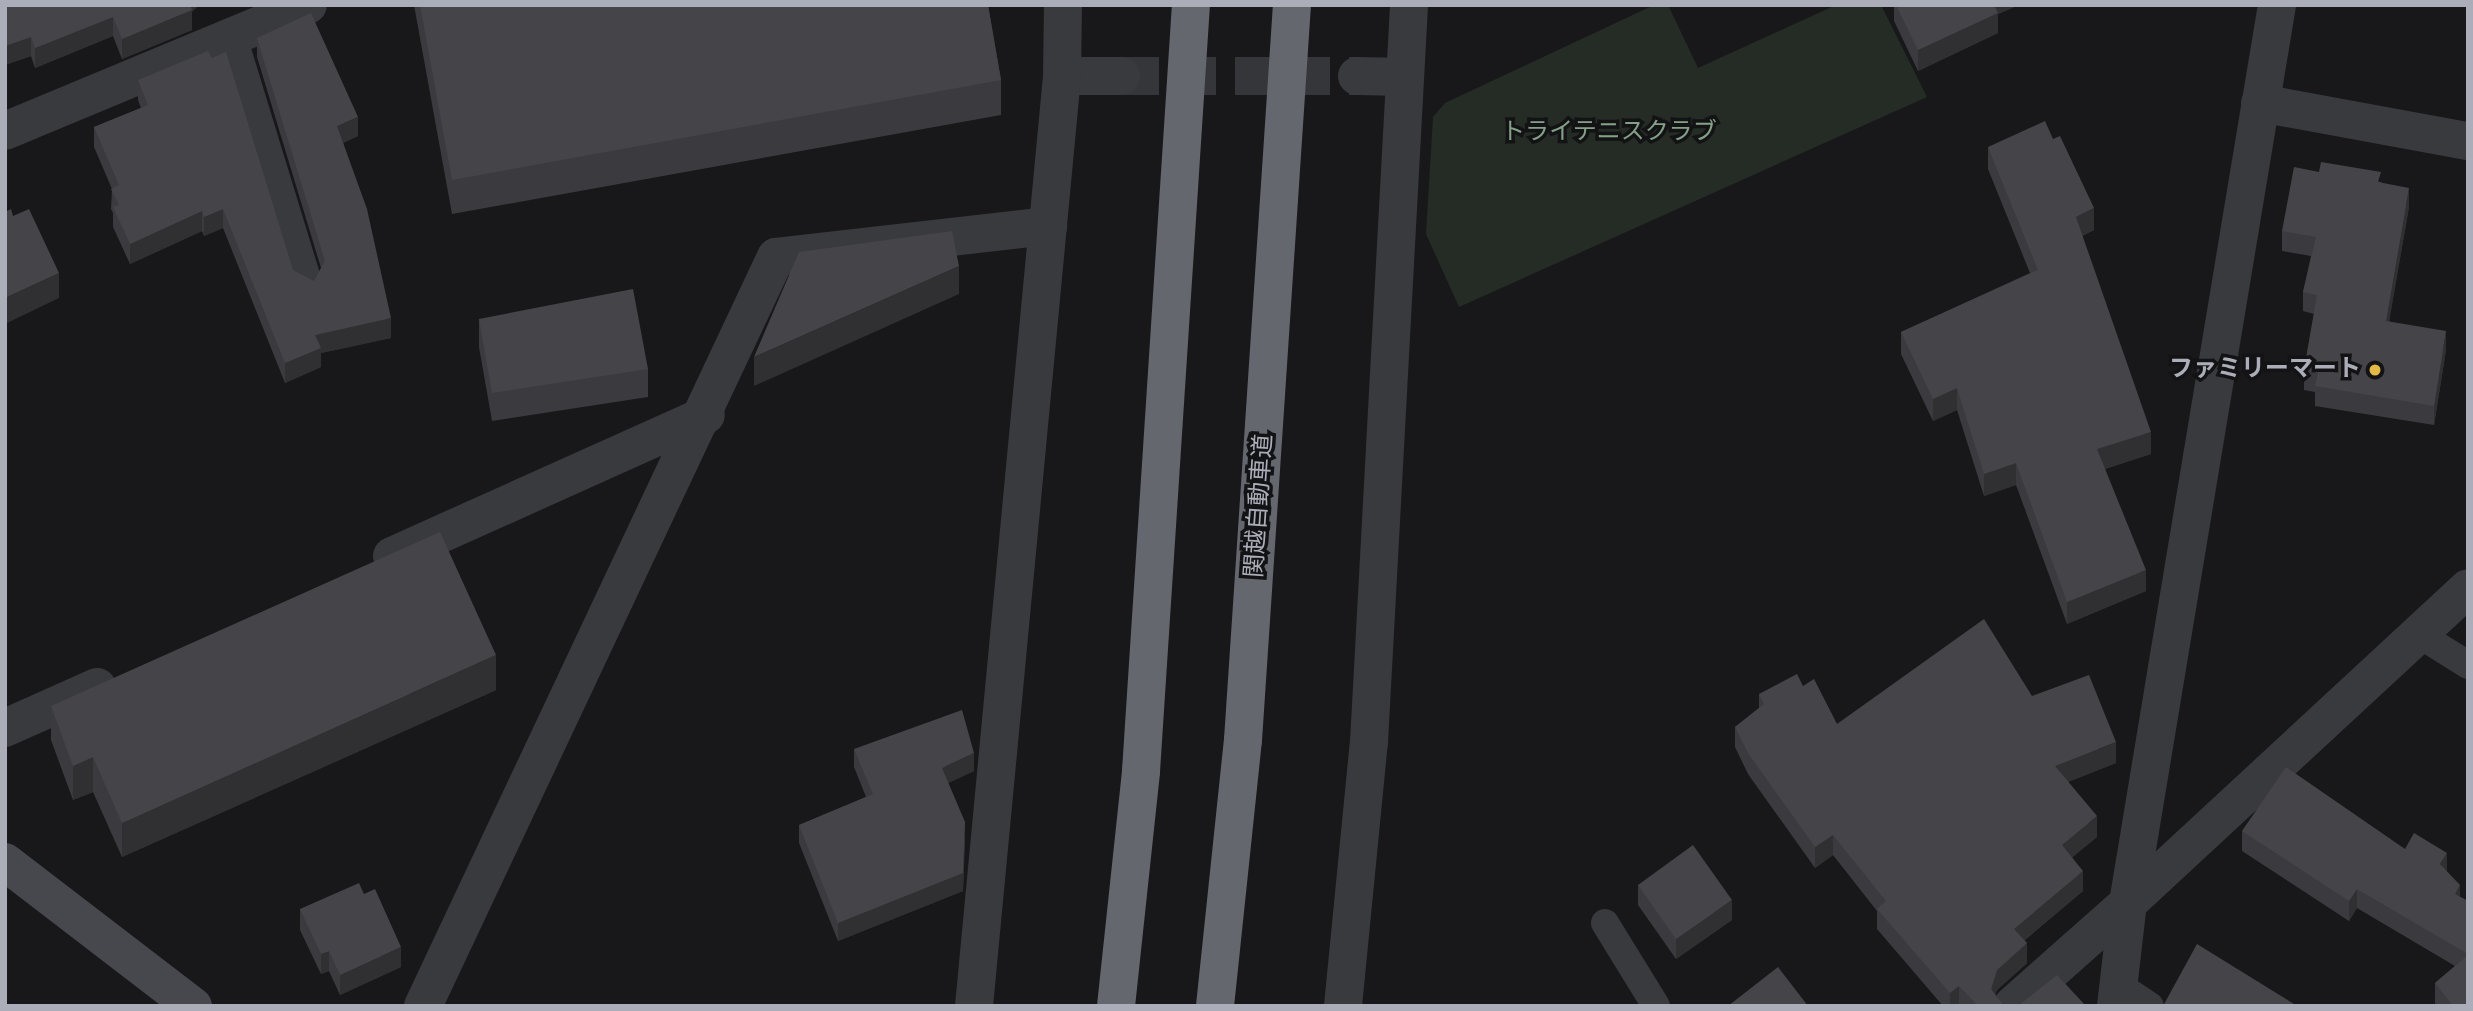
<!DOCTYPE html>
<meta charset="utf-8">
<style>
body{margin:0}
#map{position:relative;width:2473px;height:1011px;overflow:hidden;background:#18181a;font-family:"Alegreya Sans","Noto Sans JP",sans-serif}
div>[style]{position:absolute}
.green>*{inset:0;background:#242c25}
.minor-tunnel>*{height:38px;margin-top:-19px;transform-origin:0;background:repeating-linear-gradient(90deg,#35363a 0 38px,transparent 0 57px)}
.service>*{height:28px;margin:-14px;padding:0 14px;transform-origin:14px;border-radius:14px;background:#393a3e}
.minor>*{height:38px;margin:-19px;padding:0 19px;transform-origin:19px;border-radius:19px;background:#393a3e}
.tertiary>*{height:38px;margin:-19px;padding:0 19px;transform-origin:19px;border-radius:19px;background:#393a3e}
.secondary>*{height:38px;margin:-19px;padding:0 19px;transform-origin:19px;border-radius:19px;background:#47484e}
.motorway>*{height:38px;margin:-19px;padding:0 19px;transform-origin:19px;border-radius:19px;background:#65676f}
.wall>*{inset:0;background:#3b3b3f}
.shaded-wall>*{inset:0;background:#303033}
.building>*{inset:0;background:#454549}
.dots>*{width:19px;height:19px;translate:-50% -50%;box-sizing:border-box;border:4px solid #131315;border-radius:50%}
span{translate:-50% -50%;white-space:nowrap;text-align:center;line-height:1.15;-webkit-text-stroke:7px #131315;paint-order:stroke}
.park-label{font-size:24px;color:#84a188}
.poi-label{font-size:24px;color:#abaeb8;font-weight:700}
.right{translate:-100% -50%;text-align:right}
.street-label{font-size:24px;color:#abaeb8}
.frame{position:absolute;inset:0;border:7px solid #abaeb8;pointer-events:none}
</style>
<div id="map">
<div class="green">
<i style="clip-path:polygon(1654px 5px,1668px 5px,1698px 68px,1836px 5px,1881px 5px,1927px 97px,1459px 307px,1426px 234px,1433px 117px,1445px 103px)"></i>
</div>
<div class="minor-tunnel">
<i style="left:1121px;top:76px;width:236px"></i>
</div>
<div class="service">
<i style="left:234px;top:40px;width:256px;rotate:73deg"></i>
<i style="left:2420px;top:635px;width:57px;rotate:32deg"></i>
<i style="left:1605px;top:923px;width:97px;rotate:58.4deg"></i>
<i style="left:2120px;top:986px;width:36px;rotate:34deg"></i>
</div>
<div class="minor">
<i style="left:1062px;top:76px;width:59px"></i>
<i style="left:1357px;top:76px;width:48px;rotate:1.2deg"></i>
<i style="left:2260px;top:103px;width:211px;rotate:10.4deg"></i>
<i style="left:5px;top:131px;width:328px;rotate:-22.6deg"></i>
<i style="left:392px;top:556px;width:344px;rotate:-24.2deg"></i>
<i style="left:5px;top:728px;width:101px;rotate:-24deg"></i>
<i style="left:423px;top:1006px;width:828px;rotate:-64.77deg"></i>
<i style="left:776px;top:257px;width:274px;rotate:-6.5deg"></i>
<i style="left:974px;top:1006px;width:934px;rotate:-84.59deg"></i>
<i style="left:1062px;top:76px;width:71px;rotate:-89.2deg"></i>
<i style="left:1343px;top:1006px;width:265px;rotate:-84.4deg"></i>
<i style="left:1369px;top:742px;width:738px;rotate:-86.89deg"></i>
<i style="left:2012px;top:1006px;width:155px;rotate:-41.6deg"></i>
<i style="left:2116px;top:1006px;width:104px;rotate:-83.4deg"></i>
</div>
<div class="tertiary">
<i style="left:2128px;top:903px;width:910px;rotate:-80.58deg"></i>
<i style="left:2128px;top:903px;width:463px;rotate:-42.8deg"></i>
</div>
<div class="secondary">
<i style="left:5px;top:862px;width:237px;rotate:37.5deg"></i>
</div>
<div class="motorway">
<i style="left:1116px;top:1006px;width:236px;rotate:-83.9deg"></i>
<i style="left:1141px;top:771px;width:768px;rotate:-86.27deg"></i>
<i style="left:1215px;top:1006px;width:267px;rotate:-84deg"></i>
<i style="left:1243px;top:740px;width:737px;rotate:-86.19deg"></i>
</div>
<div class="wall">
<i style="clip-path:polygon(5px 5px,192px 12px,192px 30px,122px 59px,113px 36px,35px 68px,31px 56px,5px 65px)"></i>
<i style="clip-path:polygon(414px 5px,988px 5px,1001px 80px,1001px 115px,452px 214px)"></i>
<i style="clip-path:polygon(1894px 5px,2019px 5px,1998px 14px,1998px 33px,1918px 71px,1894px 21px)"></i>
<i style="clip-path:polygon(257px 38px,358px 136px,343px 143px,391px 338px,321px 353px,321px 367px,285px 383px,223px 228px,204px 236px,202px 231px,130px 264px,113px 227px,113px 213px,111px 209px,112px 189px,94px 147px,94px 127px,141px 108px,138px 100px,138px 80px,293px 270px,314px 281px,321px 268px,257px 57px)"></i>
<i style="clip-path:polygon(1988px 147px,2094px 230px,2082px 236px,2151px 454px,2105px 469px,2146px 591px,2067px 624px,2016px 485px,1984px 496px,1957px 410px,1933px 421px,1901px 354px,1901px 332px,2030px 273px,1988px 169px)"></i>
<i style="clip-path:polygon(2319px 172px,2381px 182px,2409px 207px,2389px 321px,2446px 350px,2434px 425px,2315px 406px,2315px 392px,2304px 390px,2304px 370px,2314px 314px,2303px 311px,2303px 292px,2311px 256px,2282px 251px,2282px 231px)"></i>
<i style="clip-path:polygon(479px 319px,648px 369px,648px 397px,492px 421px,479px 347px)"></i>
<i style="clip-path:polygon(1803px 686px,1837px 724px,2032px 696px,2116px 763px,2068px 782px,2097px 837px,2072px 857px,2083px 891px,2025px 940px,2027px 963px,1997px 990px,1995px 995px,2004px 1006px,1943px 1006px,1877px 929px,1877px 911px,1833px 855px,1815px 868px,1748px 774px,1735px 747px,1735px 727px,1759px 708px,1759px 694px)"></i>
<i style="clip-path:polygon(496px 690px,122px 857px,93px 792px,73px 800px,51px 740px,51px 706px)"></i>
<i style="clip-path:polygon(854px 749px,974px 771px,948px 783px,965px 840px,963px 891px,838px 941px,799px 843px,799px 825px,866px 797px,854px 767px)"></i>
<i style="clip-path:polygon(2242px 831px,2405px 849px,2447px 872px,2460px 897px,2468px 901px,2468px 1006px,2437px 1006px,2435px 1003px,2435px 983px,2455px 966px,2357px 908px,2349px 921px,2242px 851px)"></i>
<i style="clip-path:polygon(1638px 885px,1732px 920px,1676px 959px,1638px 905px)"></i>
<i style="clip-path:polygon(300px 909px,401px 967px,340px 995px,329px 971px,321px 974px,300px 930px)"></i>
</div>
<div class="shaded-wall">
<i style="clip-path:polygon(186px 5px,199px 5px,192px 12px,192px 30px,122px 59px,122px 39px)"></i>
<i style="clip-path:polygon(1990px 5px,2019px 5px,1998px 14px,1998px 33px,1918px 71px,1918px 50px)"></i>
<i style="clip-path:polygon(113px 17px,113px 36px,35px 68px,35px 48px)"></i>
<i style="clip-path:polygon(31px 37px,31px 56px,5px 65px,5px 46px)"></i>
<i style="clip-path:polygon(358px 117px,358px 136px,337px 145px,337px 126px)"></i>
<i style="clip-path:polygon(2409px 188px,2409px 207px,2386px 340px,2386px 321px)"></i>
<i style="clip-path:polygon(2094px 208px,2094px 230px,2076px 239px,2076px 217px)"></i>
<i style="clip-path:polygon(223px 209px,223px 228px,204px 236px,204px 217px)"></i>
<i style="clip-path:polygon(202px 211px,202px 231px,130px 264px,130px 244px)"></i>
<i style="clip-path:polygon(959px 266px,959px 294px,754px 386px,754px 357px)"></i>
<i style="clip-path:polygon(59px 273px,59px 298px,5px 324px,5px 298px)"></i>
<i style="clip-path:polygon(391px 318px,391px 338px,321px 353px,321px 367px,285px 383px,285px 363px,315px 335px)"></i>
<i style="clip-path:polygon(2446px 331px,2446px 350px,2434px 425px,2434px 406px)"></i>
<i style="clip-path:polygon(1957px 388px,1957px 410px,1933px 421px,1933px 399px)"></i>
<i style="clip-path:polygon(2151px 432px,2151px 454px,2097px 471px,2097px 449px)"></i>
<i style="clip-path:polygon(2016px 463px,2016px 485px,1984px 496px,1984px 474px)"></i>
<i style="clip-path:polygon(2146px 570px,2146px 591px,2067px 624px,2067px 602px)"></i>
<i style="clip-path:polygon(496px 655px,496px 690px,122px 857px,122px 823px)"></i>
<i style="clip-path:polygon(2116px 742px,2116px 763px,2055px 787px,2055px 766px)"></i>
<i style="clip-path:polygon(974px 753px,974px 771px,942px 786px,942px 768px)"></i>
<i style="clip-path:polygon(93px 757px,93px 792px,73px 800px,73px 766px)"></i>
<i style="clip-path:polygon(2097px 816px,2097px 837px,2062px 866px,2062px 845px)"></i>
<i style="clip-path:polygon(965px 822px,963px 891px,838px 941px,838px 923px)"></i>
<i style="clip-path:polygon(1833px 835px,1833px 855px,1815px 868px,1815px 847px)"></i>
<i style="clip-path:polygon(2447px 853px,2447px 873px,2440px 864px)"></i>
<i style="clip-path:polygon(2083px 871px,2083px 891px,2014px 949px,2014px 929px)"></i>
<i style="clip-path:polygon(2460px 885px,2460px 905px,2455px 894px)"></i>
<i style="clip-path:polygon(2357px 889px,2357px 908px,2349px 921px,2349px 901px)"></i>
<i style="clip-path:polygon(1732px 900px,1732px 920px,1676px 959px,1676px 939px)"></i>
<i style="clip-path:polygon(2027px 943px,2027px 963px,1997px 990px,1992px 1006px,1991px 989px,1997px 970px)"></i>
<i style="clip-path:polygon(401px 947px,401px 967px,340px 995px,340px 975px)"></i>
<i style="clip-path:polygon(329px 951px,329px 971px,321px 974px,321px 954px)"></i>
<i style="clip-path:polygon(1959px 986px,1959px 1006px,1950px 1006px,1950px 993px)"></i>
</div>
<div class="building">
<i style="clip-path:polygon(5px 5px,190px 5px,192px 10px,122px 39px,113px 17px,35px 48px,31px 37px,5px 46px)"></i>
<i style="clip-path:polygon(420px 5px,988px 5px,1001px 80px,452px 180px)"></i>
<i style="clip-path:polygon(1896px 5px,1994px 5px,1998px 13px,1918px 50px)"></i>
<i style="clip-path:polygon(311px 13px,358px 117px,337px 126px,367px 209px,391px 318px,315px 335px,321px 348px,285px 363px,223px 209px,204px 217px,202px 211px,130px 244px,113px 207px,119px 205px,111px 189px,119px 185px,94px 127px,148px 105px,138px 80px,208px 51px,212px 58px,226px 52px,293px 270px,314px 281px,325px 261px,257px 38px)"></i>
<i style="clip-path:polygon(2045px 121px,2053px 139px,2060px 136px,2094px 208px,2076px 217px,2151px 432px,2097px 449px,2146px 570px,2067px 602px,2016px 463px,1984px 474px,1957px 388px,1933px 399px,1901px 332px,2038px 270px,1988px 147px)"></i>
<i style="clip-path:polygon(2321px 162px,2381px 172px,2378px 182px,2409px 188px,2386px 321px,2446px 331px,2434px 406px,2315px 386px,2318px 373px,2304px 370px,2317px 295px,2303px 292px,2316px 237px,2282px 231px,2294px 167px,2319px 172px)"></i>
<i style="clip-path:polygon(11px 209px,13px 216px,29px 209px,59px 273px,5px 298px,5px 212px)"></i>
<i style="clip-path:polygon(952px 231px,959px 266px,754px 357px,799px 252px)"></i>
<i style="clip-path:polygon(633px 289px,648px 369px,492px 393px,479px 319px)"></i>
<i style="clip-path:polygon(440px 532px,496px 655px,122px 823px,93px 757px,73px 766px,51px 706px)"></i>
<i style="clip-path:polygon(1984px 619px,2032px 696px,2089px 675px,2116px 742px,2055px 766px,2097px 816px,2062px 845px,2083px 871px,2014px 929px,2027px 943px,1997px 970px,1991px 989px,2004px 1006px,1978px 1006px,1959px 986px,1950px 993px,1877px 909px,1886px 901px,1833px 835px,1815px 847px,1748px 753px,1735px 727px,1764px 704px,1759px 694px,1797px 674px,1803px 686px,1814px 679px,1837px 724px)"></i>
<i style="clip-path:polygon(962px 710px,974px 753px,942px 768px,965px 822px,963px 873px,838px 923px,799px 825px,873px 794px,854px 749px)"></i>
<i style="clip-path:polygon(2286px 767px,2405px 849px,2414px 833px,2447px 853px,2440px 864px,2460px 885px,2455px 894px,2468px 901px,2468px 954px,2357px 889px,2349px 901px,2242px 831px)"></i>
<i style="clip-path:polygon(1693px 845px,1732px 900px,1676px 939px,1638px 885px)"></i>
<i style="clip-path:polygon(359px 883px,364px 894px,375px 889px,401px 947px,340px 975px,329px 951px,321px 954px,300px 909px)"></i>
<i style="clip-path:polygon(2197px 944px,2294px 1004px,2293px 1006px,2163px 1006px)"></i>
<i style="clip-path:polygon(2468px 955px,2468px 1006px,2453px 1006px,2435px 983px)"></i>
<i style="clip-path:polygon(1778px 967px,1808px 1006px,1728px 1006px)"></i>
<i style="clip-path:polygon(2057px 975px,2086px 1006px,2018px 1006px)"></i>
</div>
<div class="dots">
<i style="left:2375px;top:370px;background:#e2b947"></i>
</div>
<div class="park-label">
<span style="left:1609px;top:133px">トライテニスクラブ</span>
</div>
<div class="poi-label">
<span class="right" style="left:2361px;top:370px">ファミリーマート</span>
</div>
<div class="street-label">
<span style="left:1260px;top:506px;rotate:-86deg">関越自動車道</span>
</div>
<div class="frame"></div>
</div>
